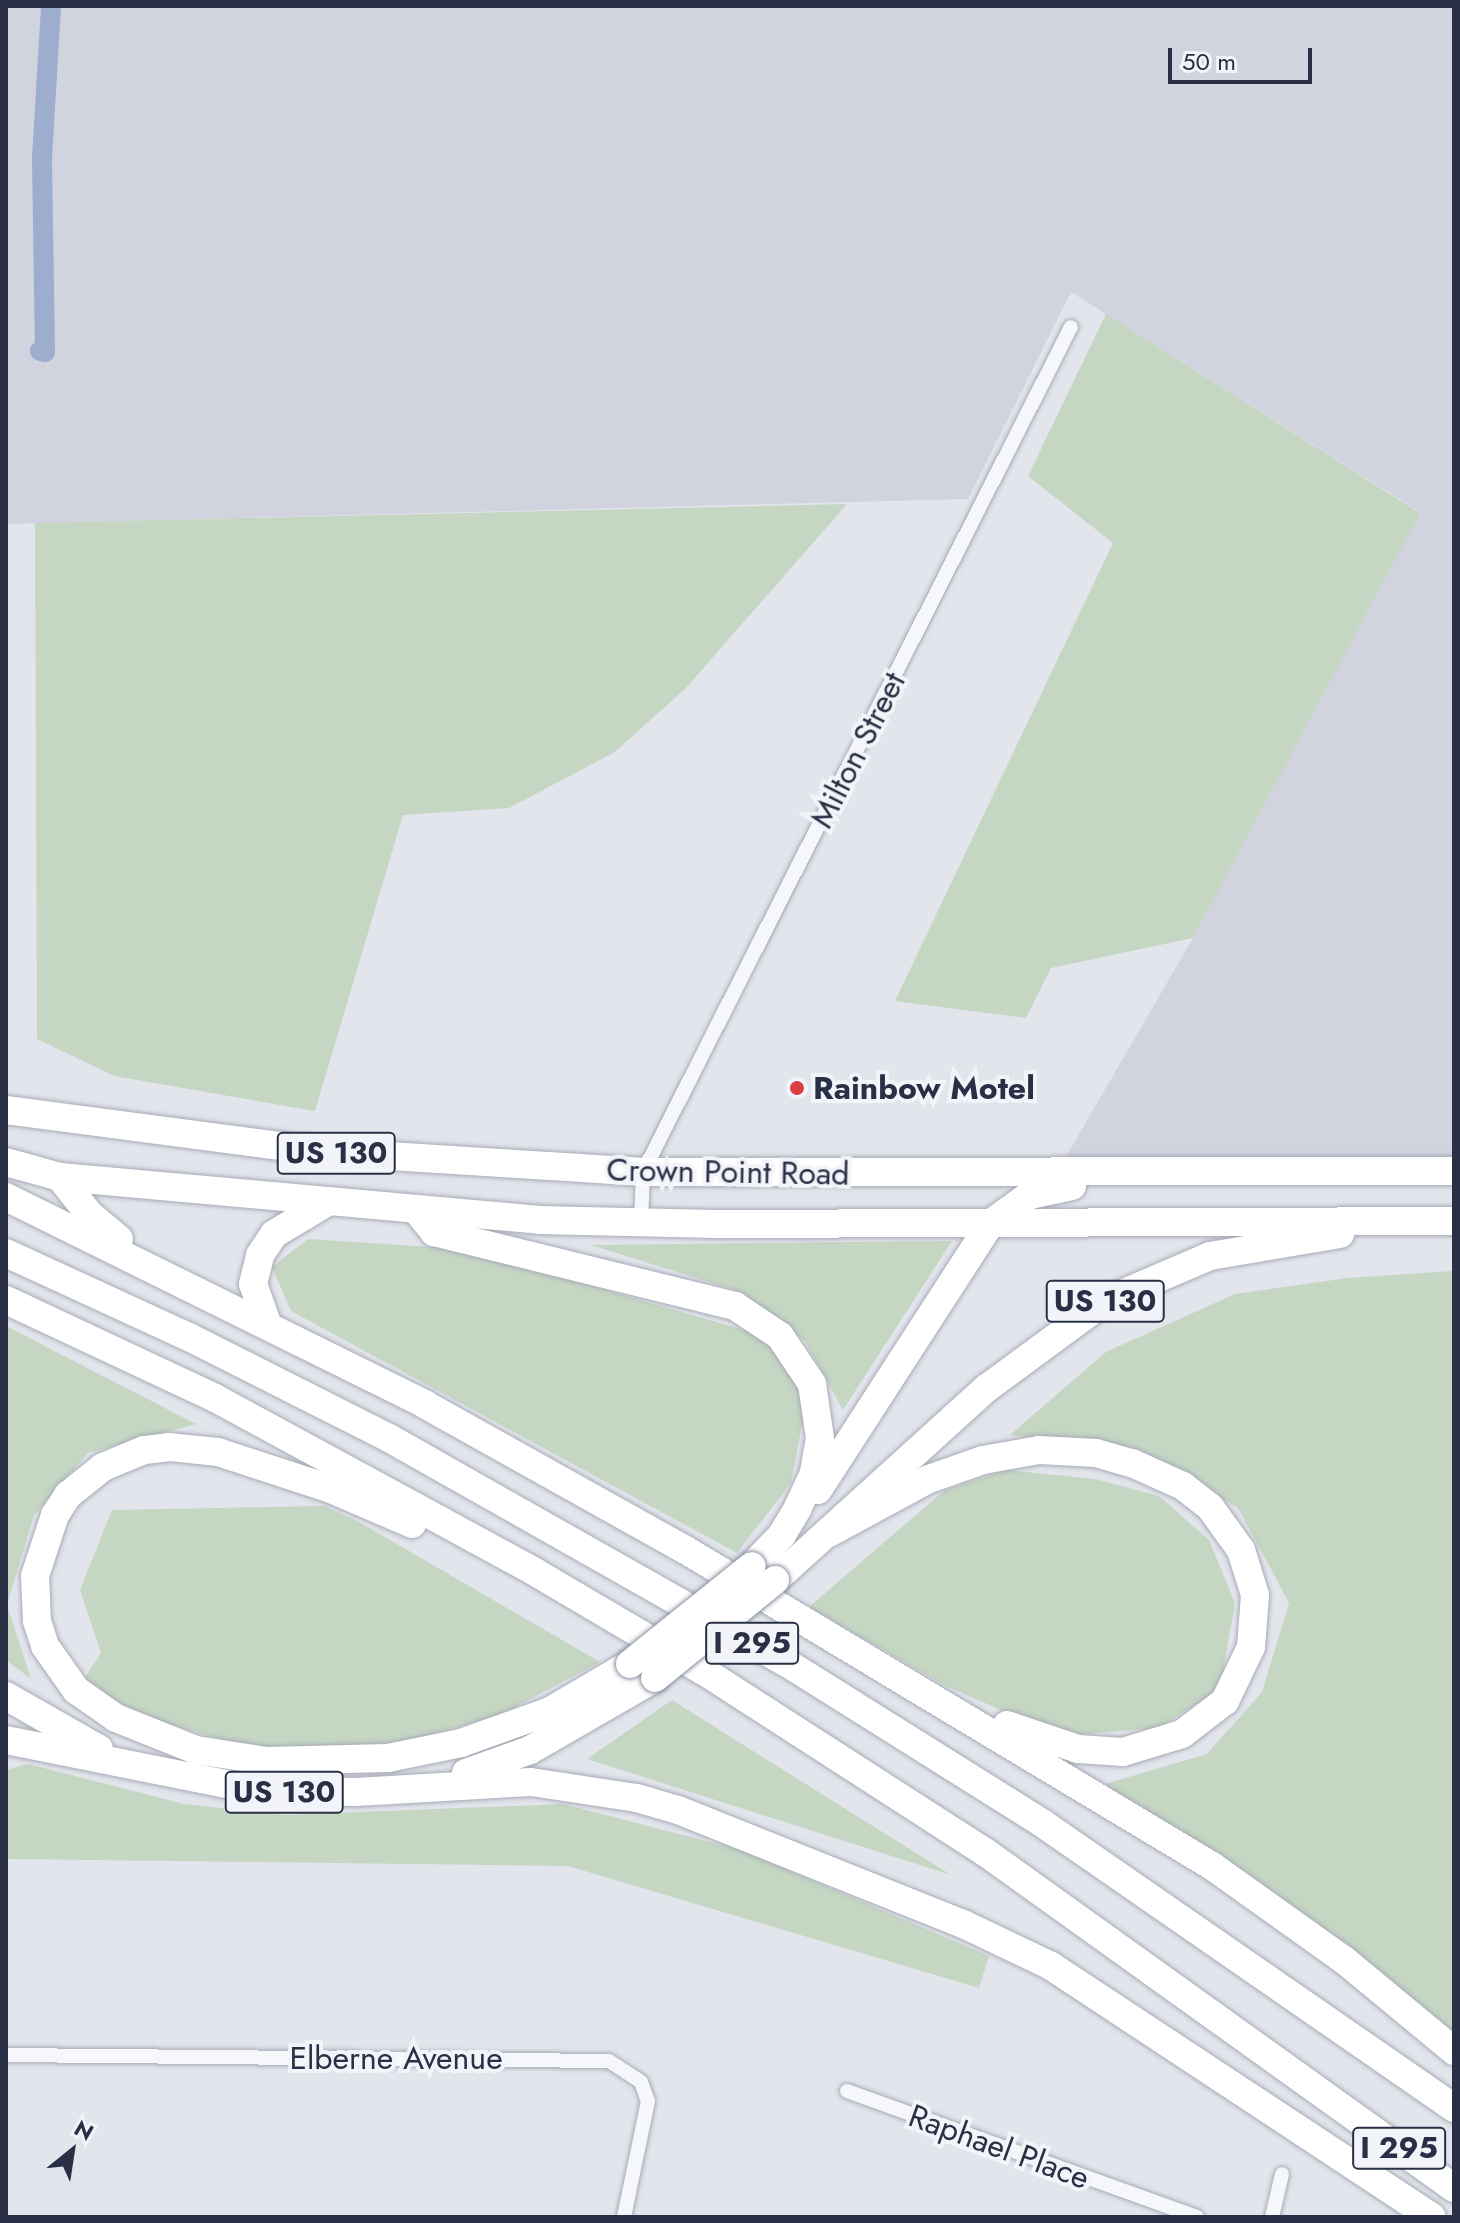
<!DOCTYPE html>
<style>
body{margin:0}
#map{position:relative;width:1460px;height:2223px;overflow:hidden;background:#e3e5ec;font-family:Jost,sans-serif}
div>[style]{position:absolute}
.built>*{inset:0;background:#d1d4de}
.green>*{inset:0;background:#c5d6c3}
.canal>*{height:20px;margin:-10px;padding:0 10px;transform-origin:10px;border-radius:10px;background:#9cadce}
.roads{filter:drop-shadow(0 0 2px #a7abb7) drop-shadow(0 0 2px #a7abb7)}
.street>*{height:14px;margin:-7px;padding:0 7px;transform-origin:7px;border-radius:7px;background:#f6f7fa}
.highway>*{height:28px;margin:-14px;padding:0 14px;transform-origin:14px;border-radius:14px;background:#fff}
.bridges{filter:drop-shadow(0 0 2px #8990a3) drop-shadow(0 0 2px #8990a3)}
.highway-bridge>*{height:28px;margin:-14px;padding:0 14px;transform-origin:14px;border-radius:14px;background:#fff}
.dots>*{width:22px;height:22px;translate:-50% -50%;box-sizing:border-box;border:4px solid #f3f4f9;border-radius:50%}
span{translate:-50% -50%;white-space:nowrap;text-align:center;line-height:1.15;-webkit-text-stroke:8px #f3f4f9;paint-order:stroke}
.shield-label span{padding:2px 6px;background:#f3f4f9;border:2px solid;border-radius:6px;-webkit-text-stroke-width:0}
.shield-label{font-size:30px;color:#292f45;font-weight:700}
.street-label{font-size:32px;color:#292f45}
.poi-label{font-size:32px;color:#292f45;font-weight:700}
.left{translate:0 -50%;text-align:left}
.frame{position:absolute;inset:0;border:8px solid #292f45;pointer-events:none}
.north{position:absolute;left:32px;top:2111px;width:80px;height:80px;-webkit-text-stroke:6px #f3f4f9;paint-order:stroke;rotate:30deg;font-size:22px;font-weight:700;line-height:32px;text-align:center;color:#292f45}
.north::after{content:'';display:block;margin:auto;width:28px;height:36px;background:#292f45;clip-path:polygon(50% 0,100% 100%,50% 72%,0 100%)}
.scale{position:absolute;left:1168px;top:48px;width:144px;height:36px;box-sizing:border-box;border:4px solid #292f45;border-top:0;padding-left:10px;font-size:24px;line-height:28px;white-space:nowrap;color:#292f45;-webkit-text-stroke:6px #f3f4f9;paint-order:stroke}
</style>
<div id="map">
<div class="built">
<i style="clip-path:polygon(6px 6px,1454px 6px,1454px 1171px,1057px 1172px,1193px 938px,1420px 512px,1071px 292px,968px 499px,6px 524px)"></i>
</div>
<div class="green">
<i style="clip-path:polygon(1106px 314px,1420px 513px,1193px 938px,1051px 968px,1026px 1018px,895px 1001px,1113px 543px,1028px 476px)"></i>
<i style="clip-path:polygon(847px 504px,686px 688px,615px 752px,509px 808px,403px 815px,315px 1111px,114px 1076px,37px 1039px,35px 523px)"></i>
<i style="clip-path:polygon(308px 1239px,464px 1249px,761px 1335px,807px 1398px,791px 1483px,737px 1553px,291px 1311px,272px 1267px)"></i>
<i style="clip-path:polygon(952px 1241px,843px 1410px,805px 1341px,741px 1292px,591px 1245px)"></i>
<i style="clip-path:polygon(1454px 1271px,1454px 2035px,1105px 1784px,1207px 1754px,1262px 1692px,1289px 1603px,1238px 1508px,1141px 1450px,1010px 1435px,1106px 1352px,1235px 1294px,1348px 1278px)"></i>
<i style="clip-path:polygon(6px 1326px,196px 1424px,88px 1453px,34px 1515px,7px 1605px,31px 1679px,6px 1660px)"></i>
<i style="clip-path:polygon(1006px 1470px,1095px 1479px,1159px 1496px,1209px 1540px,1235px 1603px,1220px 1689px,1158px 1728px,1059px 1736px,944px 1685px,809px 1607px,945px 1490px)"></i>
<i style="clip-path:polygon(324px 1506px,359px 1522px,600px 1662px,500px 1715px,386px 1747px,251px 1747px,126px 1713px,80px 1685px,101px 1653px,80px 1590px,112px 1510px)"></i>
<i style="clip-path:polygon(672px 1700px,951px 1875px,587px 1759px)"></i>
<i style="clip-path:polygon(28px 1764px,184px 1804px,285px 1815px,563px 1804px,741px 1850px,989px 1956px,979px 1988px,568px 1866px,6px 1859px,6px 1770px)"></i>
</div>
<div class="canal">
<i style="left:40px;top:351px;width:5px;rotate:11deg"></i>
<i style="left:45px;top:352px;width:194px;rotate:-90.9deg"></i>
<i style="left:42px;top:158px;width:152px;rotate:-86.6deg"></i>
</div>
<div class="roads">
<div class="street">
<i style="left:641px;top:1223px;width:51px;rotate:-87.8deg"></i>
<i style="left:643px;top:1172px;width:947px;rotate:-63.14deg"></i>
<i style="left:6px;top:2055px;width:603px;rotate:0.57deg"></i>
<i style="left:609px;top:2061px;width:38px;rotate:33deg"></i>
<i style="left:641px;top:2082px;width:20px;rotate:70deg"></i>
<i style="left:648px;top:2101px;width:118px;rotate:101.7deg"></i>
<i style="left:847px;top:2091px;width:372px;rotate:19.8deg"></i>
<i style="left:1272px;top:2217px;width:44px;rotate:-76.9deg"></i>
</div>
<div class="highway">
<i style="left:6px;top:1110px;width:323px;rotate:7.5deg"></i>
<i style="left:326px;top:1152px;width:318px;rotate:3.6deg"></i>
<i style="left:643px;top:1172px;width:811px;rotate:-0.07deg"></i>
<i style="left:6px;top:1162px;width:56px;rotate:15.5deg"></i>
<i style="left:60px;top:1177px;width:482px;rotate:5.1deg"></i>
<i style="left:540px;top:1220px;width:176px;rotate:1.3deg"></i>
<i style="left:716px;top:1224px;width:738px;rotate:-0.23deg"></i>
<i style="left:60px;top:1177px;width:47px;rotate:51.9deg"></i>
<i style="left:89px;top:1214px;width:39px;rotate:40deg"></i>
<i style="left:6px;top:1197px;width:469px;rotate:26.3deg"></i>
<i style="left:426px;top:1405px;width:295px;rotate:29.2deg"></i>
<i style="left:684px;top:1549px;width:616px;rotate:30.98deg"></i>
<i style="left:1212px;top:1866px;width:162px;rotate:35.5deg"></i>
<i style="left:1344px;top:1960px;width:143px;rotate:39.6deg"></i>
<i style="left:418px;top:1212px;width:26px;rotate:51deg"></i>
<i style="left:434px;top:1232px;width:310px;rotate:13.8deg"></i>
<i style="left:735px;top:1306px;width:54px;rotate:33.7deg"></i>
<i style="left:780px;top:1336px;width:58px;rotate:56.3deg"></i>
<i style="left:812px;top:1384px;width:55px;rotate:81.6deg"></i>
<i style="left:820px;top:1438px;width:36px;rotate:100deg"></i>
<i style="left:814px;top:1473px;width:38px;rotate:115deg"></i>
<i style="left:798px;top:1508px;width:31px;rotate:121deg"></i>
<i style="left:782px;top:1535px;width:43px;rotate:134.1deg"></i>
<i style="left:6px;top:1253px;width:201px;rotate:24.7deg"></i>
<i style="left:189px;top:1337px;width:224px;rotate:26.8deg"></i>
<i style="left:389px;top:1438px;width:457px;rotate:29.5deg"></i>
<i style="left:787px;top:1663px;width:301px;rotate:32.1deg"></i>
<i style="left:1042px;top:1823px;width:501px;rotate:34.67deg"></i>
<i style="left:6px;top:1300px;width:231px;rotate:25.1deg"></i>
<i style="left:215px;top:1398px;width:364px;rotate:28.5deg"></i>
<i style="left:535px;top:1572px;width:203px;rotate:30.5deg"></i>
<i style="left:710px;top:1675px;width:327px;rotate:32.8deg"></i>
<i style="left:985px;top:1852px;width:577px;rotate:35.62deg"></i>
<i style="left:267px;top:1323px;width:41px;rotate:-109.7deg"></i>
<i style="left:253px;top:1284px;width:30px;rotate:-76deg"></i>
<i style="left:260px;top:1255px;width:25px;rotate:-56deg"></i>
<i style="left:274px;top:1234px;width:58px;rotate:-31deg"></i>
<i style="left:818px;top:1490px;width:318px;rotate:-57.1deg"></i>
<i style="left:991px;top:1223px;width:48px;rotate:-35.7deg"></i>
<i style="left:1030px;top:1195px;width:43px;rotate:-12.1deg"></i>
<i style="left:412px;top:1524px;width:88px;rotate:-156.6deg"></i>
<i style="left:331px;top:1489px;width:119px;rotate:-161.9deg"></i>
<i style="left:218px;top:1452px;width:48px;rotate:-174.1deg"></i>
<i style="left:170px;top:1447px;width:26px;rotate:173deg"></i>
<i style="left:144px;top:1450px;width:44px;rotate:157.5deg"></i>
<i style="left:103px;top:1467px;width:45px;rotate:141.3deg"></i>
<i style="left:68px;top:1495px;width:24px;rotate:123deg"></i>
<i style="left:55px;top:1515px;width:64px;rotate:108.2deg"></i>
<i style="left:35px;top:1576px;width:45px;rotate:87.5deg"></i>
<i style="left:37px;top:1621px;width:26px;rotate:72deg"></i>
<i style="left:45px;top:1646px;width:54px;rotate:54.8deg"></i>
<i style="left:76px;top:1690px;width:49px;rotate:35deg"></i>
<i style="left:116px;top:1718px;width:86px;rotate:21.8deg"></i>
<i style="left:196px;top:1750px;width:72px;rotate:8.8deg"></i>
<i style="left:267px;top:1761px;width:121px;rotate:-1.4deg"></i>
<i style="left:388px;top:1758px;width:75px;rotate:-11.6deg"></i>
<i style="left:461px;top:1743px;width:95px;rotate:-19.8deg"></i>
<i style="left:550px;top:1711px;width:93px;rotate:-30.4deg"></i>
<i style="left:829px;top:1533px;width:114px;rotate:-28.4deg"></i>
<i style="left:929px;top:1479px;width:57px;rotate:-19.4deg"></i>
<i style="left:983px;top:1460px;width:57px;rotate:-10.1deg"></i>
<i style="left:1039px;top:1450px;width:57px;rotate:3deg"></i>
<i style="left:1096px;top:1453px;width:37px;rotate:16deg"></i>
<i style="left:1132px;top:1463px;width:56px;rotate:24.3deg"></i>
<i style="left:1183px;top:1486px;width:34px;rotate:38deg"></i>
<i style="left:1210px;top:1507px;width:53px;rotate:54.2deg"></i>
<i style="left:1241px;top:1550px;width:47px;rotate:72.7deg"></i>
<i style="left:1255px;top:1595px;width:52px;rotate:94.4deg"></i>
<i style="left:1251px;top:1647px;width:60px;rotate:115.7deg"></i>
<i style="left:1225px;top:1701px;width:54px;rotate:142.5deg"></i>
<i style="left:1182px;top:1734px;width:62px;rotate:163deg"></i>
<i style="left:1123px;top:1752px;width:45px;rotate:-176.2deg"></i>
<i style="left:1078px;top:1749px;width:75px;rotate:-161.3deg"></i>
<i style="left:775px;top:1580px;width:286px;rotate:-42.2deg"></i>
<i style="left:987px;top:1388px;width:147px;rotate:-36.4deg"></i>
<i style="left:1105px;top:1301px;width:114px;rotate:-23.2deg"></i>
<i style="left:1210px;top:1256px;width:132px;rotate:-9.6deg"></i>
<i style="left:6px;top:1696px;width:107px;rotate:29.7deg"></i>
<i style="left:6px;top:1740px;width:255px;rotate:11.3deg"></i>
<i style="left:256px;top:1790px;width:100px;rotate:1.1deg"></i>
<i style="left:356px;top:1792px;width:175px;rotate:-3.3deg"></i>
<i style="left:531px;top:1782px;width:107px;rotate:8.6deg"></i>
<i style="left:637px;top:1798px;width:43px;rotate:16.3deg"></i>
<i style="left:678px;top:1810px;width:307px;rotate:21.8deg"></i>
<i style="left:963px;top:1924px;width:98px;rotate:25.5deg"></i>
<i style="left:1051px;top:1966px;width:456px;rotate:33.4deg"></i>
<i style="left:466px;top:1773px;width:68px;rotate:-19.8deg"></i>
<i style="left:530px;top:1750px;width:144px;rotate:-29.9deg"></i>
</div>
</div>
<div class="bridges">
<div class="highway-bridge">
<i style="left:630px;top:1664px;width:156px;rotate:-38.8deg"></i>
<i style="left:655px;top:1678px;width:155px;rotate:-39.2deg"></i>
</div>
</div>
<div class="dots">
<i style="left:797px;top:1088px;background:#d74143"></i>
</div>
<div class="shield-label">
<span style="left:336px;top:1153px">US 130</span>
<span style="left:1105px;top:1301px">US 130</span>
<span style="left:752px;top:1643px">I 295</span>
<span style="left:284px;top:1792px">US 130</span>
<span style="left:1399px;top:2148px">I 295</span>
</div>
<div class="street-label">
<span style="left:858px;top:750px;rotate:-63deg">Milton Street</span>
<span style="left:728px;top:1172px;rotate:1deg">Crown Point Road</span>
<span style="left:396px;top:2058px">Elberne Avenue</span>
<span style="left:999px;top:2147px;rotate:20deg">Raphael Place</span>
</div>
<div class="poi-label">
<span class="left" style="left:813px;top:1088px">Rainbow Motel</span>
</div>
<div class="frame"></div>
<div class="north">N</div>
<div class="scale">50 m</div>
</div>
